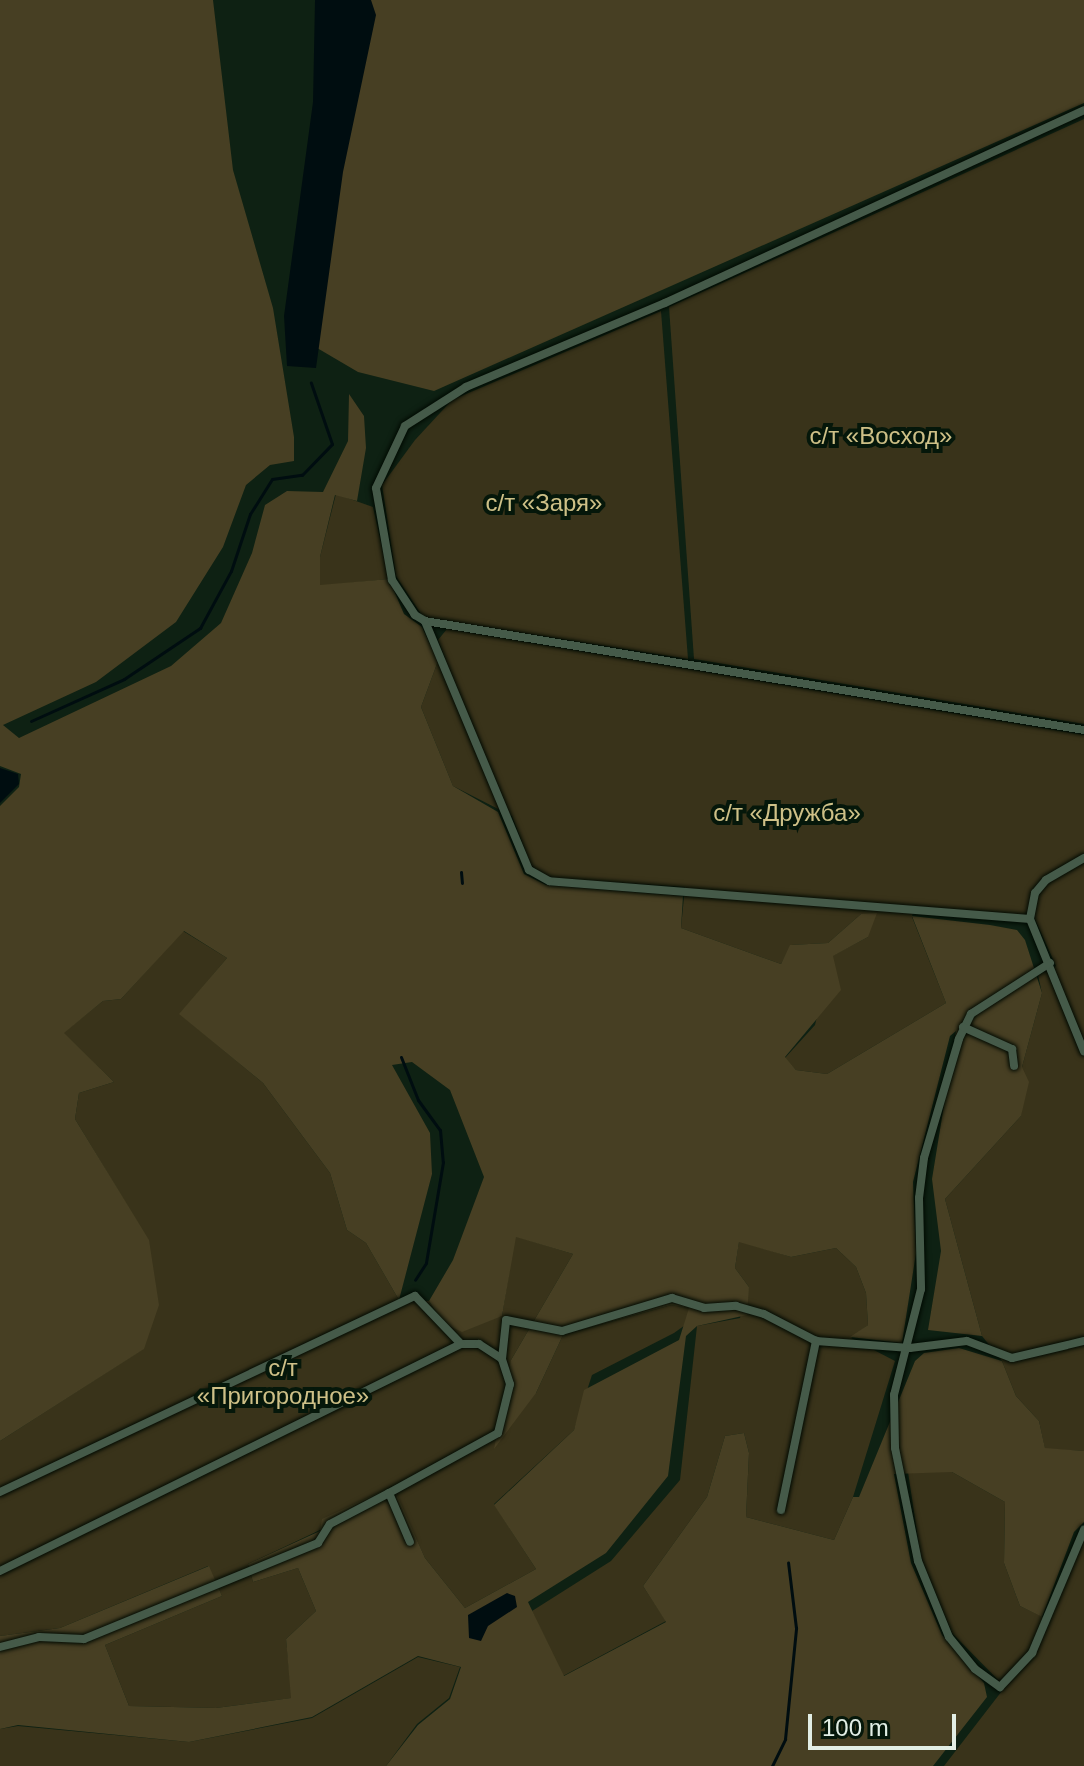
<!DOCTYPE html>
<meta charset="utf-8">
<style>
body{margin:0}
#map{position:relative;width:1084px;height:1766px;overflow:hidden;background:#0e2113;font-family:Helvetica,sans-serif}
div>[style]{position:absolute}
.green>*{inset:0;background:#39331a}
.forest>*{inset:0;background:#473f23}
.water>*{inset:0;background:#000d10}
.stream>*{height:3px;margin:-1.5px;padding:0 1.5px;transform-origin:1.5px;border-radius:1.5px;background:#000d10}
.roads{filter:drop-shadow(0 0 2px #000a02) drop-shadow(0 0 2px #000a02)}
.street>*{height:8px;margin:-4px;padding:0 4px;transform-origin:4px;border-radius:4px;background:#455a49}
span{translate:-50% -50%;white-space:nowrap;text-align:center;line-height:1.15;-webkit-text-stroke:8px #05170a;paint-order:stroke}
.park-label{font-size:24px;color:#cec087}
.scale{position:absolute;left:808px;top:1714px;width:148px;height:36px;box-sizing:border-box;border:4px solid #e2eee5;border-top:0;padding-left:10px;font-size:24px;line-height:28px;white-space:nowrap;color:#e2eee5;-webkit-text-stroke:6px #05170a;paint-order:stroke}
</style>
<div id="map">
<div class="green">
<i style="clip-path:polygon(1084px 119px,1084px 724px,694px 659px,669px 307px)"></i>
<i style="clip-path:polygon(661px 311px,688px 659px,423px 617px,396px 576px,382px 485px,415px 440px,452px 400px)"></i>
<i style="clip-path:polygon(336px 494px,373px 507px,389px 579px,320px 586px,320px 557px)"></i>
<i style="clip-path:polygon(447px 629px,1084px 735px,1084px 1451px,1045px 1449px,1039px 1421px,1016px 1396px,1002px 1361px,982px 1336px,945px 1199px,1021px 1116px,1022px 1067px,1042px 993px,1038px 975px,1056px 966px,1034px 917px,914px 907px,912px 917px,946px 1003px,827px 1074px,796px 1070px,785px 1058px,815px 1025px,832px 956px,868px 937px,861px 914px,828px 943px,791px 945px,781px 964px,681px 928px,685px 887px,550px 878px,531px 866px,512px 816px,453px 786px,421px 707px,438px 661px,445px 658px,438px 640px)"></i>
<i style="clip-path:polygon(183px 931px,227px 958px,180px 1014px,263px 1083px,330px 1173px,347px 1230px,366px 1243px,399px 1300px,429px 1301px,443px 1323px,502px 1316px,515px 1236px,573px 1254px,511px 1360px,536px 1393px,563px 1335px,671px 1305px,690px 1308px,688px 1323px,674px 1333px,592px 1375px,574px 1430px,494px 1504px,536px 1569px,465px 1608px,425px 1558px,392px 1486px,320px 1530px,248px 1564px,253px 1582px,298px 1568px,316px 1611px,286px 1639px,292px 1698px,216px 1708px,129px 1706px,105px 1645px,222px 1596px,208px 1566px,60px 1628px,0 1636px,0 1441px,143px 1349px,148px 1240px,75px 1119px,79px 1093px,114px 1082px,63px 1033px,103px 1001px,121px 999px)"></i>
<i style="clip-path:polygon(739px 1241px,791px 1257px,836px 1248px,856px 1267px,866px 1293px,868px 1325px,851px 1338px,895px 1361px,853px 1497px,834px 1540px,746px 1517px,749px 1453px,744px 1433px,725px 1436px,707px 1497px,643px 1586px,666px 1621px,563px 1676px,532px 1611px,611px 1561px,680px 1480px,697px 1326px,740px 1318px,749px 1287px,735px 1268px)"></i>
<i style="clip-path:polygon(908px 1472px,952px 1472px,1005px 1502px,1004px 1563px,1020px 1606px,1049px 1620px,1084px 1532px,1084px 1766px,944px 1766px,1005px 1687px,952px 1633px,921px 1559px)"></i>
<i style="clip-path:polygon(418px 1657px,460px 1667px,449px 1698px,417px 1724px,386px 1766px,0 1766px,0 1729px,18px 1726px,189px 1742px,312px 1718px)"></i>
</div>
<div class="forest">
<i style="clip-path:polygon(0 0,213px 0,233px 170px,273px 308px,294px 437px,294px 461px,270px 465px,246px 485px,223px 547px,176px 622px,96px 682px,3px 725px,19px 738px,171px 666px,221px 623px,252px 553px,265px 505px,287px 491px,323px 492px,348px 441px,349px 394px,364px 416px,366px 448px,357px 501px,335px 495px,320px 557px,320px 585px,389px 579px,404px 614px,422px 627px,438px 661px,421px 707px,453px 786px,498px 812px,524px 874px,546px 885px,683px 896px,681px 928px,781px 964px,790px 945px,828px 943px,861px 914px,877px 913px,868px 937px,833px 956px,841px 990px,785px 1057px,796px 1070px,827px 1074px,946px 1003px,912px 916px,990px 925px,1017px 930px,1025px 940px,1042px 993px,1022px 1067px,1029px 1082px,1021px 1116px,945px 1199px,982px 1336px,928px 1330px,941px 1251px,932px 1179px,956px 1031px,950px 1036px,913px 1182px,916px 1253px,902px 1343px,850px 1337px,868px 1325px,866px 1293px,856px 1267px,836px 1248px,791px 1257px,739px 1242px,735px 1268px,749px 1287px,747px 1315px,697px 1326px,686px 1336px,668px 1476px,606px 1553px,528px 1602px,564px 1676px,666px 1622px,643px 1586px,707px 1497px,725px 1436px,744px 1433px,749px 1453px,746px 1517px,834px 1540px,853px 1497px,859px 1497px,915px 1361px,924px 1353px,959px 1348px,1002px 1361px,1016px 1396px,1039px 1421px,1045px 1448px,1084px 1451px,1084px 1522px,1074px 1532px,1042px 1617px,1020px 1606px,1004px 1563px,1005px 1502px,952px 1472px,894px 1474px,911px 1563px,942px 1635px,984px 1683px,987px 1697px,933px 1766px,386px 1766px,418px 1725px,450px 1699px,461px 1667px,418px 1656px,312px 1717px,189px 1742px,18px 1725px,0 1729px,0 1636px,60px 1628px,209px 1566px,222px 1596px,105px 1645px,129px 1706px,216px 1708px,291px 1698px,286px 1639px,316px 1611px,298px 1568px,253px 1582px,248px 1564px,320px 1531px,322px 1519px,393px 1486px,425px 1558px,465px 1608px,536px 1569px,494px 1505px,574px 1430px,584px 1390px,679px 1340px,689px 1308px,671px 1305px,563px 1335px,536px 1393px,494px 1449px,511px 1360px,573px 1254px,516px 1237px,502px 1316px,462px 1332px,443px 1323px,429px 1301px,453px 1260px,484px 1177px,450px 1090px,412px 1062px,392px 1065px,430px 1133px,432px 1174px,399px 1300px,366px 1243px,347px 1230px,330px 1173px,263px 1083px,179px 1014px,227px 958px,184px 931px,121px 999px,103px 1001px,64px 1033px,114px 1082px,79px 1093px,75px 1119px,149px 1240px,159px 1305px,144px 1349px,0 1441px,0 806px,19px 787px,21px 774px,0 766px)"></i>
<i style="clip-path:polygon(367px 0,1084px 0,1084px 103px,434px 391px,358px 372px,312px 345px)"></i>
</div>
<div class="water">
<i style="clip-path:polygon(315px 0,371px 0,376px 15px,343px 172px,316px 368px,287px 366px,284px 316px,313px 102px)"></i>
<i style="clip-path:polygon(0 768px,18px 774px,19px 784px,0 803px)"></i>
<i style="clip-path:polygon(507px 1593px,515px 1596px,517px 1607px,488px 1626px,481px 1641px,469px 1638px,468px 1615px)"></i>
</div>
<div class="stream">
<i style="left:31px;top:721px;width:102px;rotate:-24.3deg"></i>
<i style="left:124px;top:679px;width:92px;rotate:-33.9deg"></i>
<i style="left:200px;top:628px;width:65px;rotate:-61.5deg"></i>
<i style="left:231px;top:571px;width:60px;rotate:-71.6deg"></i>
<i style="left:250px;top:514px;width:41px;rotate:-57.8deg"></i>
<i style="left:272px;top:479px;width:30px;rotate:-8deg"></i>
<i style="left:302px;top:475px;width:43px;rotate:-45.9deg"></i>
<i style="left:332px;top:444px;width:65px;rotate:-109deg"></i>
<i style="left:461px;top:872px;width:11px;rotate:85deg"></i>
<i style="left:401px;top:1057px;width:46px;rotate:68.4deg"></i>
<i style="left:418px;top:1100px;width:37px;rotate:54deg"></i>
<i style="left:440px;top:1130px;width:32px;rotate:85deg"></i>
<i style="left:443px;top:1162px;width:102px;rotate:99.6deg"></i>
<i style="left:426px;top:1263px;width:20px;rotate:123deg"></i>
<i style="left:772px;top:1766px;width:30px;rotate:-64deg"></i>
<i style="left:785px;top:1739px;width:112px;rotate:-84.3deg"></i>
<i style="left:796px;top:1628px;width:66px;rotate:-96.9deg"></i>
</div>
<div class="roads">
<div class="street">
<i style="left:425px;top:621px;width:668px;rotate:9.39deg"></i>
<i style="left:1084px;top:858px;width:44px;rotate:149.9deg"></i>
<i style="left:1046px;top:880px;width:17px;rotate:130deg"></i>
<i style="left:1035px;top:893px;width:26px;rotate:101deg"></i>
<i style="left:1030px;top:919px;width:143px;rotate:67.8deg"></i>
<i style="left:1030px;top:919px;width:482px;rotate:-175.5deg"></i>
<i style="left:549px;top:881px;width:23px;rotate:-151deg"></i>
<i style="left:529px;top:870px;width:270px;rotate:-112.7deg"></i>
<i style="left:425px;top:621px;width:12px;rotate:-149deg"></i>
<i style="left:415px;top:615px;width:42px;rotate:-123.3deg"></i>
<i style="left:392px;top:580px;width:93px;rotate:-99.9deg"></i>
<i style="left:376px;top:488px;width:68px;rotate:-64.9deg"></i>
<i style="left:405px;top:426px;width:72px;rotate:-32.6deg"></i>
<i style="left:466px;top:387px;width:216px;rotate:-22.9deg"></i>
<i style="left:665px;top:303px;width:461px;rotate:-24.7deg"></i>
<i style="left:1050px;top:963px;width:94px;rotate:147.2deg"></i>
<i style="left:971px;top:1014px;width:28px;rotate:116deg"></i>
<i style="left:959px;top:1039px;width:124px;rotate:106.4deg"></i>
<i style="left:924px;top:1158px;width:40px;rotate:97.1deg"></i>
<i style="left:919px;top:1198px;width:91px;rotate:88.7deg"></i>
<i style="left:921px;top:1289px;width:109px;rotate:104.3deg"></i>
<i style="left:894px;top:1395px;width:53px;rotate:88.9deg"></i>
<i style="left:895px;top:1448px;width:115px;rotate:78.5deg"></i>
<i style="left:918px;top:1561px;width:82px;rotate:67.8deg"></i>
<i style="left:949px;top:1637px;width:41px;rotate:50.9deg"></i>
<i style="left:975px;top:1669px;width:31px;rotate:36deg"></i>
<i style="left:1000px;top:1687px;width:47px;rotate:-46.7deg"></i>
<i style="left:1032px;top:1653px;width:134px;rotate:-67.1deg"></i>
<i style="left:963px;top:1027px;width:54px;rotate:24.2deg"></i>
<i style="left:1012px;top:1049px;width:17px;rotate:83deg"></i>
<i style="left:0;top:1492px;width:459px;rotate:-25.3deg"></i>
<i style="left:415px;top:1296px;width:66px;rotate:46.2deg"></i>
<i style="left:461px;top:1344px;width:18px"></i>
<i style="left:479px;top:1344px;width:27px;rotate:33deg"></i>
<i style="left:389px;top:1493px;width:124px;rotate:-28.8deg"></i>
<i style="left:498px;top:1433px;width:50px;rotate:-76.2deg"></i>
<i style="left:510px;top:1384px;width:26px;rotate:-108deg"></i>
<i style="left:502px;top:1359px;width:39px;rotate:-84deg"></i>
<i style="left:506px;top:1320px;width:57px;rotate:11.1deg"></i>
<i style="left:562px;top:1331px;width:115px;rotate:-16.7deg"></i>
<i style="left:672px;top:1298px;width:34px;rotate:17deg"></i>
<i style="left:704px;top:1308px;width:32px;rotate:-4deg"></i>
<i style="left:736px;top:1306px;width:29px;rotate:16deg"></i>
<i style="left:764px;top:1314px;width:59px;rotate:27.4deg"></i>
<i style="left:816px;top:1341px;width:94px;rotate:4.3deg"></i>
<i style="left:910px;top:1348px;width:57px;rotate:-7deg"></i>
<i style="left:967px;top:1341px;width:48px;rotate:20.7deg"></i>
<i style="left:1012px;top:1358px;width:74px;rotate:-13.3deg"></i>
<i style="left:781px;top:1510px;width:173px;rotate:-78.3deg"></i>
<i style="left:0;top:1571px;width:514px;rotate:-26.22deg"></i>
<i style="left:0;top:1647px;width:40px;rotate:-14.4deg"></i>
<i style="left:39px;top:1637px;width:45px;rotate:2.5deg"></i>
<i style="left:84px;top:1639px;width:253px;rotate:-22.3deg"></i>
<i style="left:318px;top:1543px;width:22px;rotate:-58deg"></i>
<i style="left:330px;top:1524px;width:67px;rotate:-27.7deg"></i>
<i style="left:389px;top:1493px;width:53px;rotate:66.8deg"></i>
</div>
</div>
<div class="park-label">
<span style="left:881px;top:436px">с/т «Восход»</span>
<span style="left:544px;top:503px">с/т «Заря»</span>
<span style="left:787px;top:813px">с/т «Дружба»</span>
<span style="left:283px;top:1382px">с/т<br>«Пригородное»</span>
</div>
<div class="scale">100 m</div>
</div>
